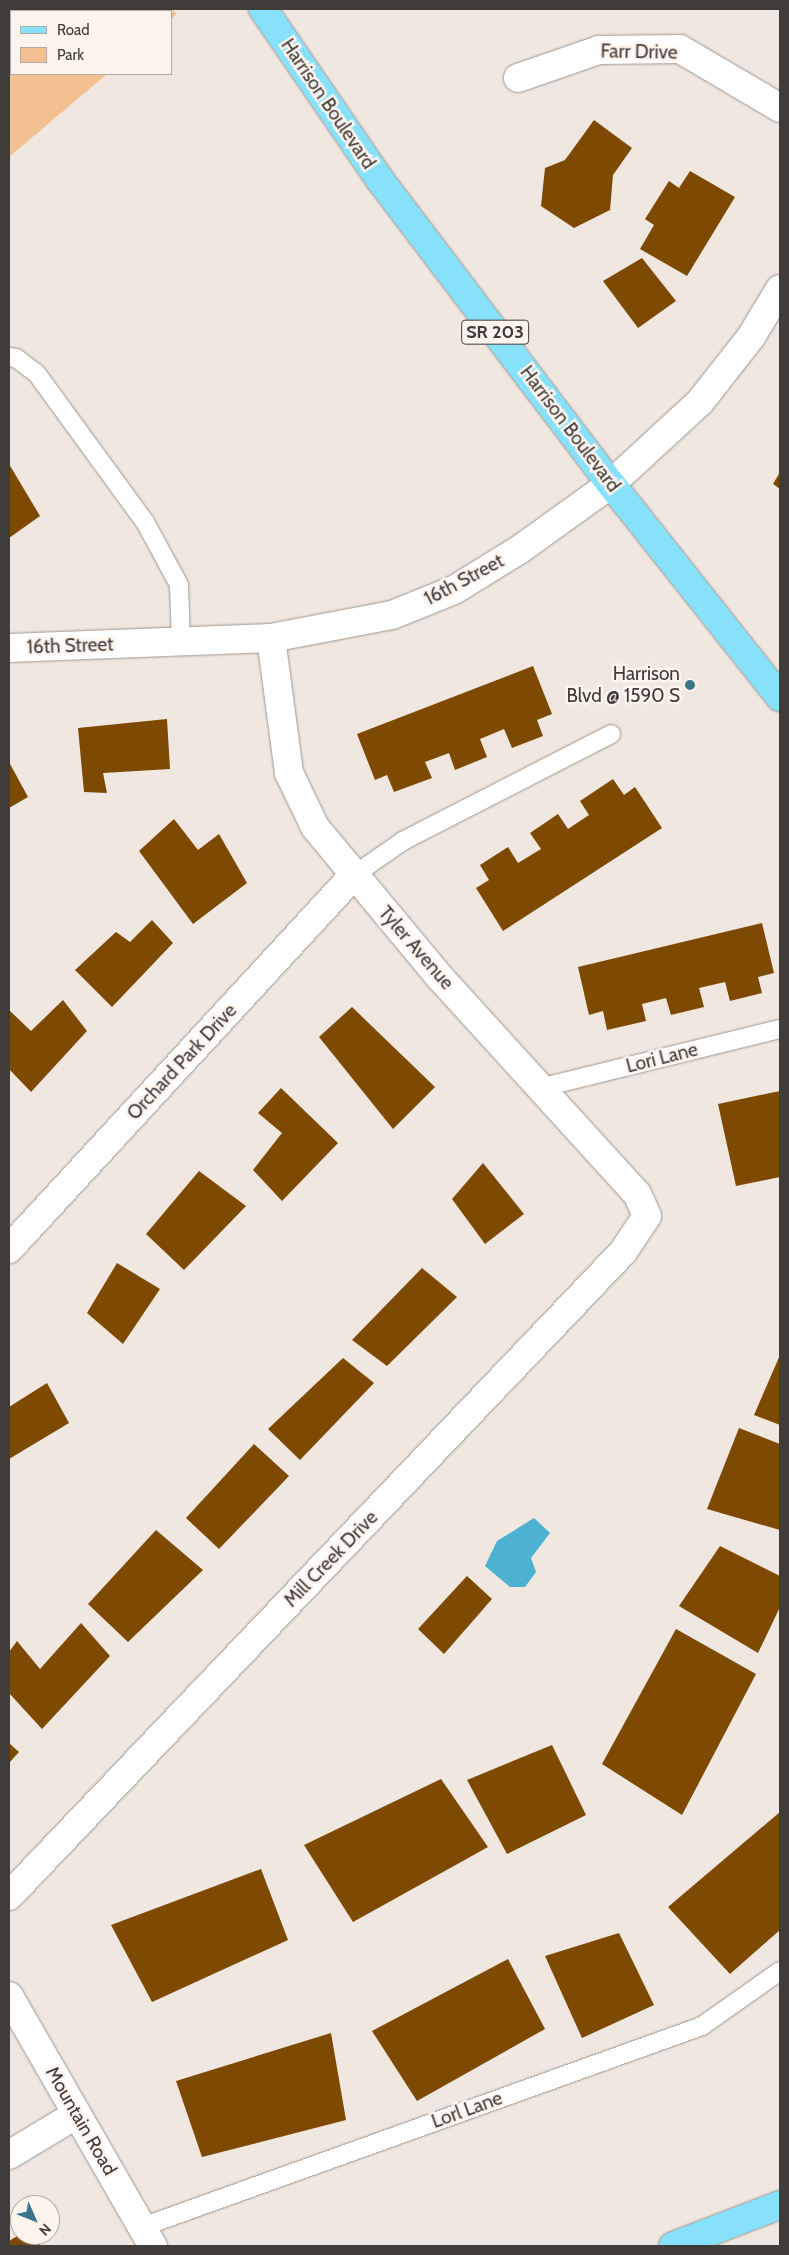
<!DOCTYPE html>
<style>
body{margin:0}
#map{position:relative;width:789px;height:2255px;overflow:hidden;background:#efe7e0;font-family:Cabin,sans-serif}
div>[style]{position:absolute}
.green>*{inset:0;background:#f3c091}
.water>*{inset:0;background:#4db1d1}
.building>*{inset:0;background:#7e4900}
.roads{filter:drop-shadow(0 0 1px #9e968f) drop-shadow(0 0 1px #9e968f)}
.service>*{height:18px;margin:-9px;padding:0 9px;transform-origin:9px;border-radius:9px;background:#fff}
.minor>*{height:28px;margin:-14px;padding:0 14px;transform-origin:14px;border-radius:14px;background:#fff}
.tertiary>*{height:28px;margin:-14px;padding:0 14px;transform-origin:14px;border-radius:14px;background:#fff}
.primary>*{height:28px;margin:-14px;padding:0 14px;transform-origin:14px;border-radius:14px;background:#87e1fb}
.dots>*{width:14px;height:14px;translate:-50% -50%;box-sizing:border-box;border:2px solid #fdf4ed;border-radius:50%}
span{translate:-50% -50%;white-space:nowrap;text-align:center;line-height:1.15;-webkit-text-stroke:5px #fdf4ed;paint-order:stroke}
.shield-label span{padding:1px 4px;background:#fdf4ed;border:1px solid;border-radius:4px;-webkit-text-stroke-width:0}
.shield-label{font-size:18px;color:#403c39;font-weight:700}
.street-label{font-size:19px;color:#403c39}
.poi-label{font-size:19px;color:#403c39}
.right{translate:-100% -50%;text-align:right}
.frame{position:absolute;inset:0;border:10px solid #403c39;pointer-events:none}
.legend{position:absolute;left:10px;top:10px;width:162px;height:65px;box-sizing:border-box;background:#fdf4ed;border:1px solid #b1aaa5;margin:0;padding:6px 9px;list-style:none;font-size:15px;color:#403c39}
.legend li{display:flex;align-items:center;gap:10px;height:25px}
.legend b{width:25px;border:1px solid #b1aaa5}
.north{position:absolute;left:10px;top:2195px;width:50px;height:50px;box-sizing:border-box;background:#fdf4ed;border:1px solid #b1aaa5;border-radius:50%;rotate:134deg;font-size:14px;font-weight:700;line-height:20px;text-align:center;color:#403c39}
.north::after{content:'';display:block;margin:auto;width:18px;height:22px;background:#36758a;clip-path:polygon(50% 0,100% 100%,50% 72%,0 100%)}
</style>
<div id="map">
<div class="green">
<i style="clip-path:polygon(9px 9px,171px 9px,177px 14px,171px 19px,171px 11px,11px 11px,11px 74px,107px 74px,9px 157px)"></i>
</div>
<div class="water">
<i style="clip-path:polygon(534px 1518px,550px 1533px,531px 1558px,536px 1572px,525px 1587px,510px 1587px,485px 1566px,497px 1541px)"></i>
</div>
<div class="building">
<i style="clip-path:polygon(594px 120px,632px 148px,613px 175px,610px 210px,574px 228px,541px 206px,545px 168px,565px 160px)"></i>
<i style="clip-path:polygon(690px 171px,735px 197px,687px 276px,640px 249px,654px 225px,645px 219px,669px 181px,679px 188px)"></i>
<i style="clip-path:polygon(642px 258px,676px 301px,638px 328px,603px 281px)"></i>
<i style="clip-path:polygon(9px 464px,40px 516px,9px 538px)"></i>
<i style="clip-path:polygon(780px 472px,780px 489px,773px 484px)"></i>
<i style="clip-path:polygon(533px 666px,552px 714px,537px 720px,543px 736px,512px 748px,504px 729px,480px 739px,487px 757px,455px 770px,449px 753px,425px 762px,432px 778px,394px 792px,387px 775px,375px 780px,357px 734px)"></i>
<i style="clip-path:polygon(167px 719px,170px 769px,103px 773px,107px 793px,84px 792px,78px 728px)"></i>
<i style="clip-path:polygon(9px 762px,28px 797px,9px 808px)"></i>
<i style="clip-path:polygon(613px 779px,624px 795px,635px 787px,662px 828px,503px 931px,476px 888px,489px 880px,480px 865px,508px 847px,518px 863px,541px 849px,530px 833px,558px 814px,568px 829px,589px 815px,580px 801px)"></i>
<i style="clip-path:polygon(174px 819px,198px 850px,219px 834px,247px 883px,193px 924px,139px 851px)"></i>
<i style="clip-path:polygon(152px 920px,173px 943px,112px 1007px,75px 970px,116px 932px,130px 942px)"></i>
<i style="clip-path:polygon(762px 923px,774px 973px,758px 977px,762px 993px,730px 1001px,725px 982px,699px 988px,704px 1007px,671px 1015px,666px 998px,642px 1004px,646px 1021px,607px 1030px,603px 1011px,589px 1015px,578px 967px)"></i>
<i style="clip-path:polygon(63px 1000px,87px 1031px,31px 1092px,9px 1069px,9px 1010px,31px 1031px)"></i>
<i style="clip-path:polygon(352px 1007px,435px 1087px,393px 1129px,319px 1037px)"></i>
<i style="clip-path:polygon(281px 1088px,338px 1143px,282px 1201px,253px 1170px,282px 1133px,258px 1113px)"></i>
<i style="clip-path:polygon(780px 1091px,780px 1177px,736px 1186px,718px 1104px)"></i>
<i style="clip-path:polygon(483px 1163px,524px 1214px,485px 1244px,452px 1199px)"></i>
<i style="clip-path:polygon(199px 1171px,246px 1206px,184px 1270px,146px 1234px)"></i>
<i style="clip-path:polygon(117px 1263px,160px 1289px,123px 1344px,87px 1313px)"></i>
<i style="clip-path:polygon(422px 1268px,457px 1297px,387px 1366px,352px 1340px)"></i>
<i style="clip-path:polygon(780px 1355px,780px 1425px,754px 1415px)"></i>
<i style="clip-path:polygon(343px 1358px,374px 1383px,300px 1460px,268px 1429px)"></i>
<i style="clip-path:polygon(47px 1383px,69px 1423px,9px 1459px,9px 1407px)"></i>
<i style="clip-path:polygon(739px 1428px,780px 1444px,780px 1530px,707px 1509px)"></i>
<i style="clip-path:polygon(254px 1444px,289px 1476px,219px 1549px,186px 1518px)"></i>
<i style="clip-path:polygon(156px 1530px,203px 1570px,128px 1642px,88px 1604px)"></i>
<i style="clip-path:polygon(720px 1546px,780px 1576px,780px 1607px,758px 1653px,679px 1606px)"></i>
<i style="clip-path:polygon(467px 1576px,492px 1599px,444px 1654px,418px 1629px)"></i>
<i style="clip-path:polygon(81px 1623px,110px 1656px,42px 1729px,9px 1693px,9px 1652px,17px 1641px,40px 1669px)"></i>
<i style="clip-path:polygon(676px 1629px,756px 1674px,682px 1815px,602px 1764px)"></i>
<i style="clip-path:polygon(9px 1743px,19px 1752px,9px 1763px)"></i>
<i style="clip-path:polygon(552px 1745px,586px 1815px,507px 1854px,467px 1780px)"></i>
<i style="clip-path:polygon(441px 1779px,488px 1847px,353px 1922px,304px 1845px)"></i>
<i style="clip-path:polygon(780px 1812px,780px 1930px,730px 1974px,668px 1907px)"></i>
<i style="clip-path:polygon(261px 1869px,288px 1940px,152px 2002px,111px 1925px)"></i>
<i style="clip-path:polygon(619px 1933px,654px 2005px,582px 2038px,545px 1956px)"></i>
<i style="clip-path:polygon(508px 1959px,545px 2029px,417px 2101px,372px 2031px)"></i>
<i style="clip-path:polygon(331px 2033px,346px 2120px,202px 2157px,176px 2081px)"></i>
<i style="clip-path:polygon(19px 2235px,35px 2235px,41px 2246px,9px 2246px,9px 2241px)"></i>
</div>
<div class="roads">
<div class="service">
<i style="left:9px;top:357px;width:7px;rotate:8deg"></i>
<i style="left:16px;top:358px;width:26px;rotate:37deg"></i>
<i style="left:37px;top:374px;width:183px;rotate:53.9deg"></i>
<i style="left:145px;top:522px;width:72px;rotate:61.6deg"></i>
<i style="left:179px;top:585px;width:56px;rotate:88deg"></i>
<i style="left:354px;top:875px;width:60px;rotate:-34.8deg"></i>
<i style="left:403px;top:841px;width:234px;rotate:-27.2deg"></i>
<i style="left:543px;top:1087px;width:244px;rotate:-13.8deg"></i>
<i style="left:142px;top:2227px;width:595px;rotate:-19.74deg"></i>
<i style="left:702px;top:2026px;width:95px;rotate:-35.2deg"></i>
</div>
<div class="minor">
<i style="left:518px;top:78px;width:86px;rotate:-19.1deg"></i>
<i style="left:599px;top:50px;width:81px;rotate:-0.7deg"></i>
<i style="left:680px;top:49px;width:116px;rotate:30.5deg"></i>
<i style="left:9px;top:648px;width:262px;rotate:-2.2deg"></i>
<i style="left:271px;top:638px;width:123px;rotate:-10.8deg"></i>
<i style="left:392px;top:615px;width:67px;rotate:-22deg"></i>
<i style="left:454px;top:590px;width:76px;rotate:-31.6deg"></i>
<i style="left:519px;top:550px;width:113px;rotate:-35.7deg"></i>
<i style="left:9px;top:1249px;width:509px;rotate:-47.31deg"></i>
<i style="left:9px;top:1896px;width:890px;rotate:-46.37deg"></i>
<i style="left:623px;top:1252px;width:43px;rotate:-56.3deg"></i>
<i style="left:647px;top:1216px;width:24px;rotate:-114deg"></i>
<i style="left:637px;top:1194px;width:290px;rotate:-132.3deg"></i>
<i style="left:442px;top:980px;width:199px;rotate:-129.7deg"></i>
<i style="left:315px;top:827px;width:60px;rotate:-115.7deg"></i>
<i style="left:289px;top:773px;width:136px;rotate:-97.6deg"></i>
<i style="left:9px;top:1996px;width:289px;rotate:60.1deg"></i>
<i style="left:9px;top:2155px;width:79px;rotate:-31.1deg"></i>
</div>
<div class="tertiary">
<i style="left:611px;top:484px;width:121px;rotate:-42.7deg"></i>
<i style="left:700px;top:402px;width:83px;rotate:-51.9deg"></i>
<i style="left:751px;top:337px;width:56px;rotate:-58.9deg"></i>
</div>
<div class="primary">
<i style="left:263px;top:9px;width:207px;rotate:55.6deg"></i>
<i style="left:380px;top:180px;width:382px;rotate:52.8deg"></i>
<i style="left:611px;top:484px;width:272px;rotate:51.6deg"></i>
<i style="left:673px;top:2246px;width:115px;rotate:-21deg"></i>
</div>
</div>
<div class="dots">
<i style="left:690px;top:685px;background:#36758a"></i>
</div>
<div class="shield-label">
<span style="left:495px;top:332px">SR 203</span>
</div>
<div class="street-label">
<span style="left:639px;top:52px;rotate:1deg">Farr Drive</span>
<span style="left:328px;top:104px;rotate:56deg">Harrison Boulevard</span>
<span style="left:570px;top:429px;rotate:53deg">Harrison Boulevard</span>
<span style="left:464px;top:580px;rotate:-28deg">16th Street</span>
<span style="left:70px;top:646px;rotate:-2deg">16th Street</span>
<span style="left:416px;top:948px;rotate:49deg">Tyler Avenue</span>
<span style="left:662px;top:1058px;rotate:-14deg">Lori Lane</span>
<span style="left:182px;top:1062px;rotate:-47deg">Orchard Park Drive</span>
<span style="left:331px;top:1559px;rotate:-46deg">Mill Creek Drive</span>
<span style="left:467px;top:2110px;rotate:-20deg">Lorl Lane</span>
<span style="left:81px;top:2121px;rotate:60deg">Mountain Road</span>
</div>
<div class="poi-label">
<span class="right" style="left:680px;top:685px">Harrison<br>Blvd @ 1590 S</span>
</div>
<div class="frame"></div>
<ul class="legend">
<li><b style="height:6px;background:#87e1fb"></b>Road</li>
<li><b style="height:14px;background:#f3c091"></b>Park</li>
</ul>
<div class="north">N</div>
</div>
